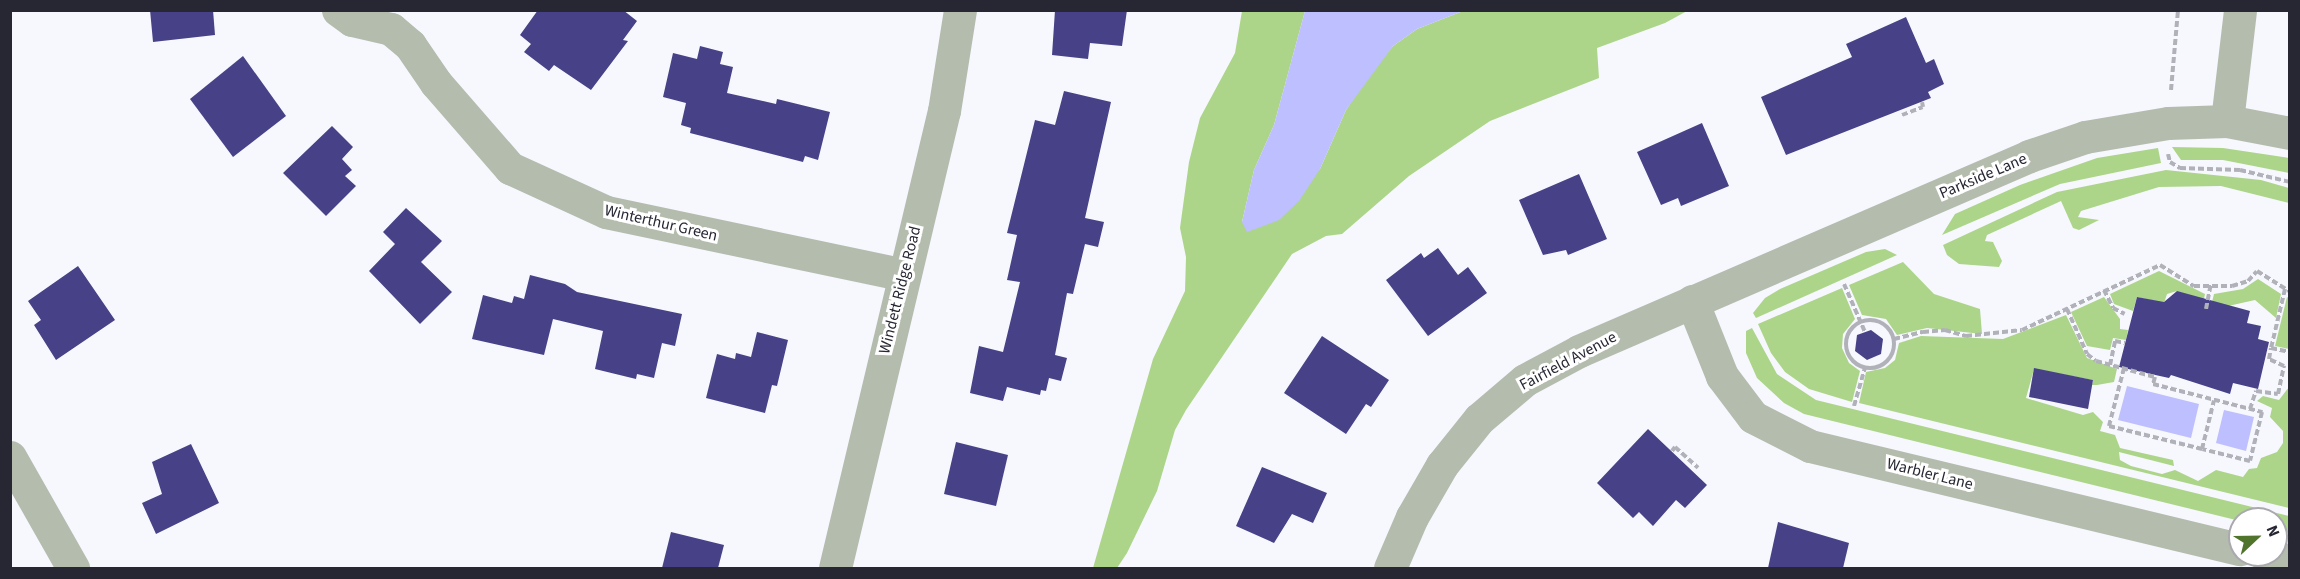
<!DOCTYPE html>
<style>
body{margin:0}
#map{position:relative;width:2300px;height:579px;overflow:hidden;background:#f7f7fe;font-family:"Source Sans 3",sans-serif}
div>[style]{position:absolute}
.green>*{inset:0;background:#acd58a}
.water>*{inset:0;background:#bebffe}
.building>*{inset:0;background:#474287}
.path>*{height:4px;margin-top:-2px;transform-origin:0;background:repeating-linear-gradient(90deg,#b1b1ba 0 6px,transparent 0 9px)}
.path>.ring{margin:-2px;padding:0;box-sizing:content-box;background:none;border:4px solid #b1b1ba;border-radius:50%}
.minor>*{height:33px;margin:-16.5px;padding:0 16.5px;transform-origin:16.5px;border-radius:16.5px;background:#b4bcae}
span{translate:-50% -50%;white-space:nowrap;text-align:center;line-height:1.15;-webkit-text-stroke:6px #fff;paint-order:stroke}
.street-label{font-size:16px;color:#272734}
.frame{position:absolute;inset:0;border:12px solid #272734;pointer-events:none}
.north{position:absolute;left:2228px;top:507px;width:60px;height:60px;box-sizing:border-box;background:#fff;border:2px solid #a9a9ae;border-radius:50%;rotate:68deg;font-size:16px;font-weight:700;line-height:24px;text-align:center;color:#272734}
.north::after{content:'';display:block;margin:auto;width:21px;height:27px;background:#51742d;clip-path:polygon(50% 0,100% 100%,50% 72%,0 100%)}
</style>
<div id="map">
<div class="green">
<i style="clip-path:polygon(1242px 11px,1305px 11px,1274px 125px,1254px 170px,1242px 222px,1320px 169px,1346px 110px,1373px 70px,1393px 46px,1417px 29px,1463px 11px,1687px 11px,1665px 23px,1597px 48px,1599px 78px,1490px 121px,1409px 176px,1342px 234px,1326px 236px,1292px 254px,1186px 410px,1175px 430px,1157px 491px,1127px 553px,1117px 568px,1093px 568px,1153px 359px,1185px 291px,1186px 257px,1180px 228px,1189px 162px,1200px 118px,1235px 53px)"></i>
<i style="clip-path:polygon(2172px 147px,2223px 148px,2289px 158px,2289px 173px,2223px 160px,2181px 160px)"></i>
<i style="clip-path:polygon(2158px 148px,2161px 163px,2060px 184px,1942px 235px,1955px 214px,2020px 185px,2097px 158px)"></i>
<i style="clip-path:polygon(2166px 170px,2261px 180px,2289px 188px,2289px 203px,2221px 186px,2159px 187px,2081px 211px,2078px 217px,2099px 220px,2079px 230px,2073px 228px,2061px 201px,1987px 235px,1985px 241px,1993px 242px,2002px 261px,1999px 267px,1959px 264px,1947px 255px,1943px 245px,2057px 192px)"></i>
<i style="clip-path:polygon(1885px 249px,1897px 255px,1756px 318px,1753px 313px,1765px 298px,1780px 289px,1866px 252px)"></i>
<i style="clip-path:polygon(1903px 262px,1934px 294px,1980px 309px,1982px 334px,1927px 328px,1897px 335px,1886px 319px,1862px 315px,1849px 285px)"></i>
<i style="clip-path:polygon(2159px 271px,2205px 294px,2202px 308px,2177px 291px,2167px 294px,2164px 303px,2137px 297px,2133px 311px,2114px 304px,2110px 294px)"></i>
<i style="clip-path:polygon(2258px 279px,2281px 294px,2276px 318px,2255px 300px,2210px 310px,2214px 294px,2243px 289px)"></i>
<i style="clip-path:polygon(1842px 288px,1855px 319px,1843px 334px,1842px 348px,1849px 363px,1860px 371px,1852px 402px,1809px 389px,1785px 372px,1771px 353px,1758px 324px)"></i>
<i style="clip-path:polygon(2104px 297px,2120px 319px,2120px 329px,2128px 330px,2126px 340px,2113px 338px,2110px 350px,2087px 346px,2071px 312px)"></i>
<i style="clip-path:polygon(2287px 297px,2290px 299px,2289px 349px,2275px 346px)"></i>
<i style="clip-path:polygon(2066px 315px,2087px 358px,2117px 369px,2114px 382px,2097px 385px,2092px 385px,2093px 380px,2034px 369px,2026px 398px,2083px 415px,2093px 412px,2103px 422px,2100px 431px,2115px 435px,2120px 448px,2173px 460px,2174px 466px,2119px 452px,2120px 460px,2131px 466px,2162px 474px,2175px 470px,2198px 481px,2216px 470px,2243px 477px,2249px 469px,2257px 468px,2261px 458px,2277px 452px,2283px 443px,2283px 431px,2270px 417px,2272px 408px,2257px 401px,2263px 396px,2279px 400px,2289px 387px,2289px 508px,1859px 403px,1866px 372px,1885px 368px,1895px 360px,1899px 343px,1921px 336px,2003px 339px)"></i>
<i style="clip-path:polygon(1752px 328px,1777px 374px,1816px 400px,2289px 516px,2289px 533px,2276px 530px,2276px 519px,2240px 521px,1804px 414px,1784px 403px,1757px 378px,1746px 353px,1746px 331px)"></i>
</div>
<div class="water">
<i style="clip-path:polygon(1305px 11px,1463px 11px,1417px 29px,1393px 46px,1346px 110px,1320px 169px,1299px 201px,1279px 220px,1247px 232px,1242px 222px,1254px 170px,1274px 125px)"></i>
<i style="clip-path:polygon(2127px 386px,2199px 404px,2191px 438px,2118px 420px)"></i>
<i style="clip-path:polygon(2224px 410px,2254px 417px,2246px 451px,2216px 443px)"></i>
</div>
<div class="building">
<i style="clip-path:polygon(150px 10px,213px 10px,215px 35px,153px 42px)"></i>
<i style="clip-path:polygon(538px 10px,623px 10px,637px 21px,623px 40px,628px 41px,591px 90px,554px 65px,549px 71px,524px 52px,531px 44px,520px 35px)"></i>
<i style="clip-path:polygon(1055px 10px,1127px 10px,1122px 46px,1090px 43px,1088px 59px,1052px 55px)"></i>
<i style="clip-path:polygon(1906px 17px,1926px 63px,1934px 59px,1944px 84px,1928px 92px,1931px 98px,1786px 155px,1761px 97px,1852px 57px,1846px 44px)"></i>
<i style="clip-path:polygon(700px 46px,723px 52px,720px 64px,733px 67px,727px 93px,776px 104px,777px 99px,830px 112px,818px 160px,805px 156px,803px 162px,690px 133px,691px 128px,681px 125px,686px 103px,663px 97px,673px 53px,697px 59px)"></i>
<i style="clip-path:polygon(243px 56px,286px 116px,233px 157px,190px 99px)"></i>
<i style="clip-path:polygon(1064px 91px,1111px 102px,1085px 218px,1104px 222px,1098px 247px,1085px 244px,1073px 294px,1067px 293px,1055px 355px,1067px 358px,1061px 381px,1049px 378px,1046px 391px,1041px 390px,1040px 395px,1007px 387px,1003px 401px,970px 393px,979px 346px,1003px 352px,1020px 282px,1007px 280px,1017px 235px,1007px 233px,1035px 120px,1055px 125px)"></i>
<i style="clip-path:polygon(1702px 123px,1729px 186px,1681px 206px,1678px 198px,1661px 205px,1637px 152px)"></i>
<i style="clip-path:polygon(332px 126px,353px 147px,342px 159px,352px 170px,345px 176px,356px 186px,326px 216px,283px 173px)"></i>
<i style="clip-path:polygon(1579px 174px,1607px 239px,1568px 255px,1566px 250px,1543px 255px,1519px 200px)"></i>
<i style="clip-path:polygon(406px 208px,442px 241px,421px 262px,452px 292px,420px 324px,369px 271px,395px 244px,383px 232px)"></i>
<i style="clip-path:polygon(1438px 248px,1458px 275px,1468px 267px,1487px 293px,1428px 336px,1386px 280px,1421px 253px,1424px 258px)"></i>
<i style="clip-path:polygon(78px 266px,115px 320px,56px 360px,34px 325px,41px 320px,28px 301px)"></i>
<i style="clip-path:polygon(530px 275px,565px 284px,577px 292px,682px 314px,675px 346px,662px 343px,654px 378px,637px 374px,636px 379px,595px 369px,603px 331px,553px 319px,544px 355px,472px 339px,483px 295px,512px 303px,514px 296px,524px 299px)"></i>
<i style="clip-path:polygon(2177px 291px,2250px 311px,2247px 323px,2261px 326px,2258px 339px,2269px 342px,2258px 389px,2233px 383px,2230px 394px,2171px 375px,2169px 378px,2119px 367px,2137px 297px,2164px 302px)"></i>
<i style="clip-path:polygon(1871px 330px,1883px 339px,1881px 354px,1867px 360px,1855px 351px,1857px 335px)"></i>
<i style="clip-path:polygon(757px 332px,788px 340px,777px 386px,772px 385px,765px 413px,706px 398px,717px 354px,735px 359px,736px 353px,751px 357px)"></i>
<i style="clip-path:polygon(1322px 336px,1389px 380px,1371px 407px,1366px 404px,1346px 434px,1284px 393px)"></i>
<i style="clip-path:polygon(2034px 368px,2093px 380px,2088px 409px,2029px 397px)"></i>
<i style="clip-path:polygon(1648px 429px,1707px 485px,1685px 508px,1676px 500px,1653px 526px,1639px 512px,1633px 518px,1597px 483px)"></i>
<i style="clip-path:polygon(956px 442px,1008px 455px,996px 506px,944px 494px)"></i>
<i style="clip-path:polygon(191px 444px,219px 503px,156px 534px,142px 503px,162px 494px,152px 462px)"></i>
<i style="clip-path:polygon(1262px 467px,1327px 493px,1313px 523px,1292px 514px,1274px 543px,1236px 526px)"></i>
<i style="clip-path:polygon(1778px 522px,1849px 543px,1843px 568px,1768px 568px)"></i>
<i style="clip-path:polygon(671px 532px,724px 545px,718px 568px,662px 568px)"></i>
</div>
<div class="path">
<i style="left:2171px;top:90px;width:80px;rotate:-85deg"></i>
<i style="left:1902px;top:115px;width:22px;rotate:-21deg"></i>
<i style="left:1923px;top:107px;width:5px;rotate:-101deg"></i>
<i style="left:2168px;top:154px;width:8px;rotate:76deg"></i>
<i style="left:2170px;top:162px;width:12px;rotate:31deg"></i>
<i style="left:2180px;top:168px;width:60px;rotate:1.9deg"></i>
<i style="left:2240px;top:170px;width:51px;rotate:13.5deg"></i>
<i style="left:1844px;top:284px;width:52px;rotate:66.4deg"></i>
<i style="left:2285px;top:289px;width:61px;rotate:103.3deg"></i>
<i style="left:2271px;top:348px;width:19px;rotate:12deg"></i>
<i style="left:2104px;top:290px;width:20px;rotate:63deg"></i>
<i style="left:2113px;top:308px;width:13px;rotate:27deg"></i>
<i style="left:2067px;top:309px;width:49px;rotate:66deg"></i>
<i style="left:2087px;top:354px;width:11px;rotate:38deg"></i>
<i style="left:2096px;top:361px;width:61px;rotate:15.2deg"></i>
<i style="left:2155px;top:377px;width:7px;rotate:106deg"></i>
<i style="left:2153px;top:384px;width:113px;rotate:14.4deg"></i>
<i style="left:2262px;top:412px;width:50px;rotate:103.8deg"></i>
<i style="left:2250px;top:461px;width:49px;rotate:-166deg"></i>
<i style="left:2202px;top:449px;width:50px;rotate:-76.2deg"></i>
<i style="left:2206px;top:309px;width:25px;rotate:-79deg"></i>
<i class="ring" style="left:1846px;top:320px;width:44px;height:44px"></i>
<i style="left:1894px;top:339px;width:30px;rotate:-14deg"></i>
<i style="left:1923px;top:332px;width:22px;rotate:-5deg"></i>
<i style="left:1945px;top:330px;width:22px;rotate:16deg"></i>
<i style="left:1966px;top:336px;width:56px;rotate:-6.1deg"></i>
<i style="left:2022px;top:330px;width:153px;rotate:-25.2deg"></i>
<i style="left:2160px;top:265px;width:40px;rotate:32deg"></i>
<i style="left:2194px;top:286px;width:38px"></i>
<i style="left:2232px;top:286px;width:17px;rotate:-17deg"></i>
<i style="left:2248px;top:281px;width:13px;rotate:-48deg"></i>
<i style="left:2257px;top:271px;width:39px;rotate:32deg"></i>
<i style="left:2110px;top:365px;width:25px;rotate:-78deg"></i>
<i style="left:2115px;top:341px;width:10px;rotate:11deg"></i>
<i style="left:2124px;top:368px;width:60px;rotate:104.5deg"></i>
<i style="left:2109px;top:426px;width:96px;rotate:13.9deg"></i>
<i style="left:1854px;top:406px;width:40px;rotate:-74deg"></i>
<i style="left:2250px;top:409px;width:19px;rotate:-72deg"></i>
<i style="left:2256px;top:391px;width:22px;rotate:8deg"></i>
<i style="left:2278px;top:394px;width:29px;rotate:-78deg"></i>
<i style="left:2284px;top:366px;width:17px;rotate:-155deg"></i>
<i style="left:2269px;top:359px;width:11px;rotate:-80deg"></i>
<i style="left:1672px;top:451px;width:5px;rotate:-53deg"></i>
<i style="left:1675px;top:447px;width:31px;rotate:42deg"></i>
</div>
<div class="minor">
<i style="left:338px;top:10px;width:17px;rotate:36deg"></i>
<i style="left:352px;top:20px;width:40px;rotate:13deg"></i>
<i style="left:391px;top:29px;width:25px;rotate:40deg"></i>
<i style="left:410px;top:45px;width:46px;rotate:55.6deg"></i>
<i style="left:436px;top:83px;width:113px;rotate:49deg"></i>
<i style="left:510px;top:168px;width:106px;rotate:24.6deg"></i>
<i style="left:606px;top:212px;width:305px;rotate:11.9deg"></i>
<i style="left:2227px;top:121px;width:112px;rotate:-83.3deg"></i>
<i style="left:1692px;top:301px;width:81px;rotate:68.2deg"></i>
<i style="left:1722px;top:376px;width:51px;rotate:52.9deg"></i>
<i style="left:1753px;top:417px;width:64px;rotate:27deg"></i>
<i style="left:1810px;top:446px;width:442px;rotate:13.5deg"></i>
<i style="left:10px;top:457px;width:128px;rotate:60.4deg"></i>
<i style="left:2265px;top:555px;width:26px;rotate:13deg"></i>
<i style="left:835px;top:568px;width:470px;rotate:-76.6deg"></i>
<i style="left:944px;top:111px;width:102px;rotate:-81deg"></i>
<i style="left:1390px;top:568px;width:56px;rotate:-66.7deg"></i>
<i style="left:1412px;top:517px;width:60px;rotate:-60deg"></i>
<i style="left:1442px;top:465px;width:59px;rotate:-51.2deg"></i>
<i style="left:1479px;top:419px;width:60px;rotate:-40.3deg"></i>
<i style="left:1525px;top:380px;width:61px;rotate:-28.2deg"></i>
<i style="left:1579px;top:351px;width:490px;rotate:-23.4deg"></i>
<i style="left:2029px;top:156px;width:59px;rotate:-18.7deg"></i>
<i style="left:2085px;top:137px;width:84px;rotate:-9.6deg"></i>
<i style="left:2168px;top:123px;width:59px;rotate:-1.9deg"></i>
<i style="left:2227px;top:121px;width:64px;rotate:10.8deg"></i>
</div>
<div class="street-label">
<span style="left:1983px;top:176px;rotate:-23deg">Parkside Lane</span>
<span style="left:661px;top:223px;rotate:13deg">Winterthur Green</span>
<span style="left:900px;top:290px;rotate:-76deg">Windett Ridge Road</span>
<span style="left:1568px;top:361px;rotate:-28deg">Fairfield Avenue</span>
<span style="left:1930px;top:474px;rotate:14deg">Warbler Lane</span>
</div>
<div class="frame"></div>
<div class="north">N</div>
</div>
